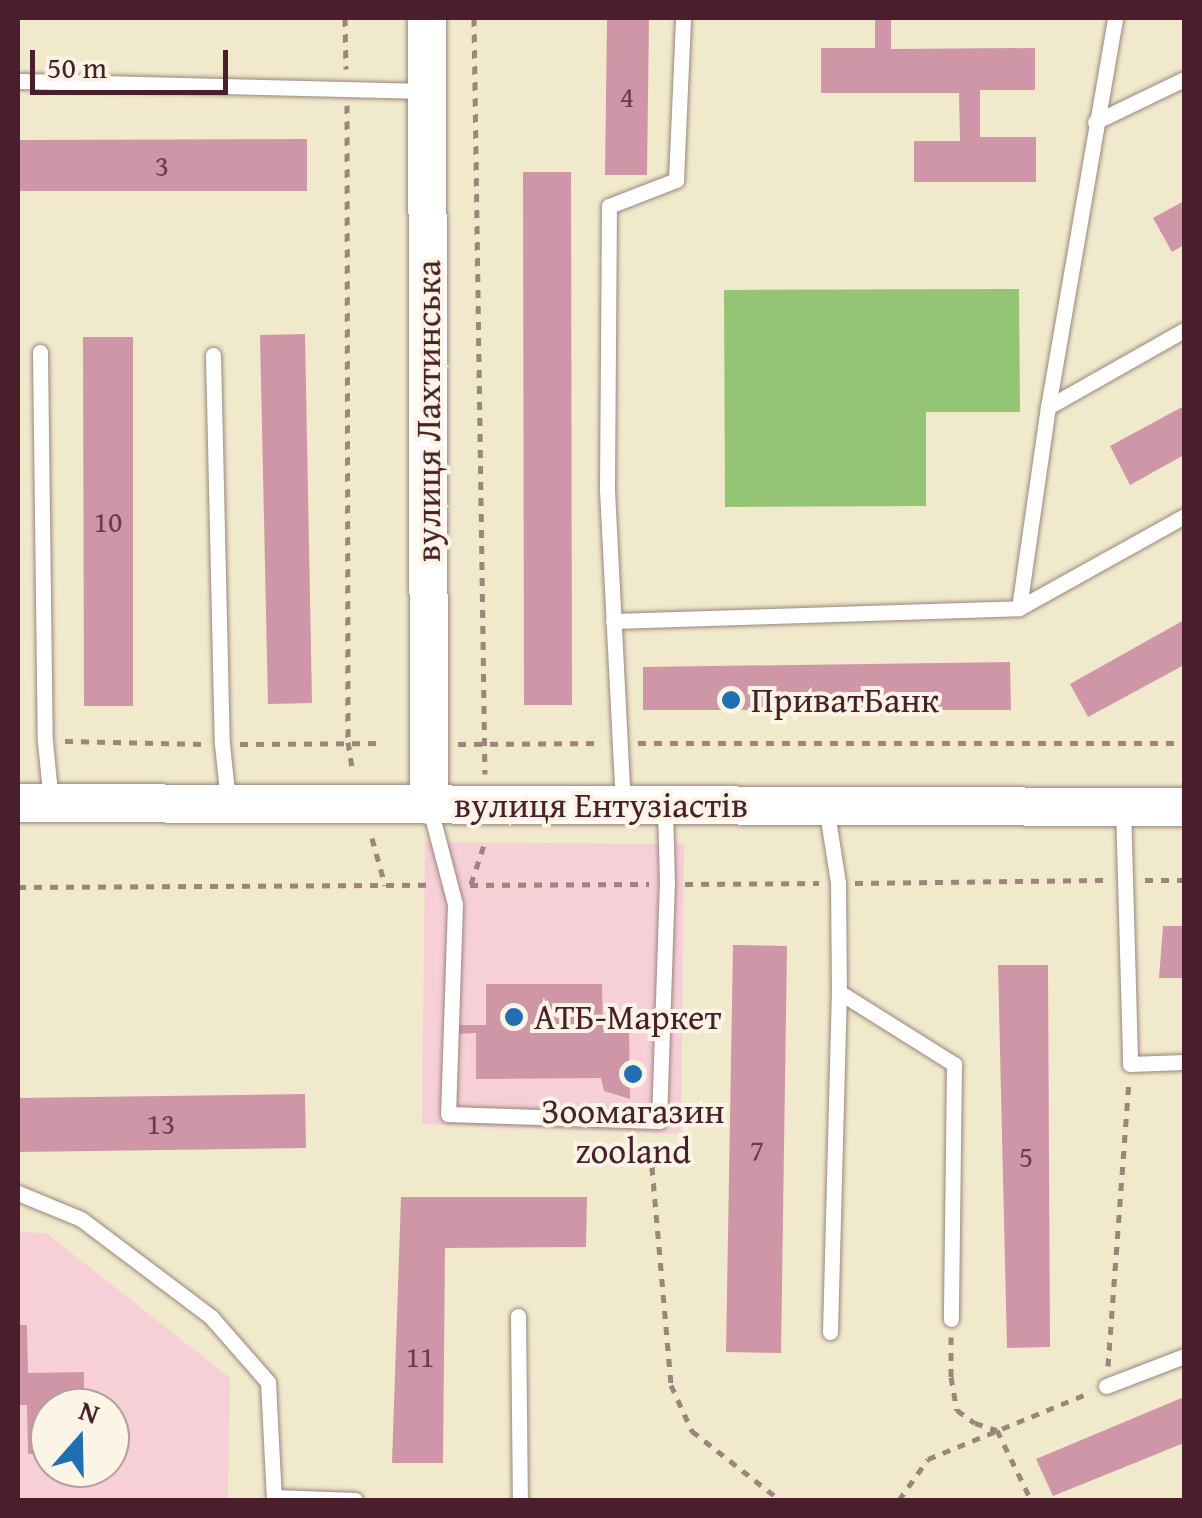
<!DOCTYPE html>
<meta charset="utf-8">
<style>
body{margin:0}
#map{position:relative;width:1202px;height:1518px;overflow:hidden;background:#f0e9cc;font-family:"Gentium Book Plus",serif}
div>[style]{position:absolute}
.built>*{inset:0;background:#f6cfd7}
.green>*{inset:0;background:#93c575}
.building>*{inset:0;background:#cf96a7}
.path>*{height:5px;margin-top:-2.5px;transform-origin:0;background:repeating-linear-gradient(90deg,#9d847c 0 8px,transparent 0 16px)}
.roads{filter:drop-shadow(0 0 2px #9d847c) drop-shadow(0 0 2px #9d847c)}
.service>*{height:15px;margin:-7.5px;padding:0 7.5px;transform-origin:7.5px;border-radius:7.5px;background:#fff}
.tertiary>*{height:38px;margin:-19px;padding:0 19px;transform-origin:19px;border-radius:19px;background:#fff}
.dots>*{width:28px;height:28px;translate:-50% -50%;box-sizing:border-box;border:5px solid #fcf5e5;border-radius:50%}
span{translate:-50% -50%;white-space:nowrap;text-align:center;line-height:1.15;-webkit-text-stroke:8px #fcf5e5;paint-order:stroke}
.number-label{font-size:30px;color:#6b3d4a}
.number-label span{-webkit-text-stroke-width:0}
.street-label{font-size:35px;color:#4a1f2b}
.poi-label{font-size:35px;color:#4a1f2b}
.left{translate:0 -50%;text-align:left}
.frame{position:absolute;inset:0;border:20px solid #4a1f2b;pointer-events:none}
.north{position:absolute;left:30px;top:1388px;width:100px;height:100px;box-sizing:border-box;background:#fcf5e5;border:2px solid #b59f9b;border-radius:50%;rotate:20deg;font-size:28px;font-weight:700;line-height:40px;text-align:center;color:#4a1f2b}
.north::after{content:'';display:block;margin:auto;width:35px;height:45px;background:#1f6fb2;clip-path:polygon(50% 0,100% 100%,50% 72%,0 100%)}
.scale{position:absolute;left:30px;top:50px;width:198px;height:45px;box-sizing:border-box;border:5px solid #4a1f2b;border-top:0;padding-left:12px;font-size:30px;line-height:35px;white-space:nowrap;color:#4a1f2b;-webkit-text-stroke:8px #fcf5e5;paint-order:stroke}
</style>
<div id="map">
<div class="built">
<i style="clip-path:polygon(425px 842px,684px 844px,681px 1134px,422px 1124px)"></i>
<i style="clip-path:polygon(evenodd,18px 1232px,46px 1233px,230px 1378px,228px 1500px,18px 1500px,18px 1232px,50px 1408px,110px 1408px,110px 1468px,50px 1468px,50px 1408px)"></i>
</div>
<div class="green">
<i style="clip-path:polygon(1019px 289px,1020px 412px,926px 412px,926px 506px,725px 507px,724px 290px)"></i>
</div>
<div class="building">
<i style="clip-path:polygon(607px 18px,649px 18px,647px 175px,605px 175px)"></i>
<i style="clip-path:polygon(875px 18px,891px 18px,891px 49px,1035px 48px,1035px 90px,980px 90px,980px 137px,1036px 137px,1036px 182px,914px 182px,914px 141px,960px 141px,959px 93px,821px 93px,821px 48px,875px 48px)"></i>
<i style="clip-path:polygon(307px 139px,307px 191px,18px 191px,18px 140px)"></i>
<i style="clip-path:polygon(523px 172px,571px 172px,572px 705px,524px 705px)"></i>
<i style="clip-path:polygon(1184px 201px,1184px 245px,1172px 252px,1153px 218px)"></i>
<i style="clip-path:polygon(305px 334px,312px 703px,268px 704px,260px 335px)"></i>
<i style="clip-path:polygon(83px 337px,133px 337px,133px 706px,84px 706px)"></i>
<i style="clip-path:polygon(1184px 406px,1184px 455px,1130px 485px,1110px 446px)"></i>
<i style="clip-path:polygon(1184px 620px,1184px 665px,1088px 717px,1070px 684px)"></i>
<i style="clip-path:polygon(1010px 662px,1011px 710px,643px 710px,643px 667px)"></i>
<i style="clip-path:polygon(1163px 926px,1184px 926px,1184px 978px,1159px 978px)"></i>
<i style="clip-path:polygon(733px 945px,787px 946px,781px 1353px,726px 1352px)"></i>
<i style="clip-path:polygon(998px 965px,1048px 965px,1050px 1347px,1007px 1348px)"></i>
<i style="clip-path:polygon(486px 984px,602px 984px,603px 1029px,629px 1029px,630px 1099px,604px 1091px,601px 1078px,476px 1079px,476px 1033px,455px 1034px,455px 1025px,486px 1025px)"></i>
<i style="clip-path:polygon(305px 1094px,306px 1148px,18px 1152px,18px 1098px)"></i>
<i style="clip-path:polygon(401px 1197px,587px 1197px,586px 1247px,445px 1248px,443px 1463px,392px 1463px)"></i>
<i style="clip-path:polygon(18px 1325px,27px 1325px,28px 1373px,84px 1372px,84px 1408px,50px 1408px,50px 1454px,28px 1454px,27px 1405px,18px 1405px)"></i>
<i style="clip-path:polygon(1184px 1397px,1184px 1443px,1053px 1496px,1036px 1459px)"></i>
</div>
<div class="path">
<i style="left:345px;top:18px;width:51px;rotate:88.9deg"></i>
<i style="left:474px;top:18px;width:756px;rotate:89.17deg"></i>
<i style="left:347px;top:105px;width:637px;rotate:89.91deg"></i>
<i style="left:348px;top:742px;width:32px;rotate:81deg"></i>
<i style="left:65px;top:741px;width:139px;rotate:1.2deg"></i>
<i style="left:638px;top:743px;width:546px"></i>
<i style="left:240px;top:744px;width:144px;rotate:-0.4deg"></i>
<i style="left:458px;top:744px;width:144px;rotate:-0.4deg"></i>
<i style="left:372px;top:838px;width:49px;rotate:74.5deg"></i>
<i style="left:1145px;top:880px;width:39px"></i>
<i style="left:855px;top:883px;width:249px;rotate:-0.7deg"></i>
<i style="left:471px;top:884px;width:47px;rotate:-71.6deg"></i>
<i style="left:685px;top:884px;width:134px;rotate:-0.4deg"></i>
<i style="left:470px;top:885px;width:179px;rotate:-0.3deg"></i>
<i style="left:18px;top:887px;width:411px;rotate:-0.3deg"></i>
<i style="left:652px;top:1167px;width:219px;rotate:85deg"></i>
<i style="left:671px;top:1385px;width:51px;rotate:65.5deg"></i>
<i style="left:692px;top:1431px;width:112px;rotate:38.1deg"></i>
<i style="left:951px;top:1337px;width:40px;rotate:90deg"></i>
<i style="left:951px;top:1377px;width:34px;rotate:80deg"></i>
<i style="left:957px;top:1410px;width:22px;rotate:36deg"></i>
<i style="left:975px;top:1423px;width:23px;rotate:18deg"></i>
<i style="left:997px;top:1430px;width:78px;rotate:64.1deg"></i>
<i style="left:1108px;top:1366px;width:284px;rotate:-85.8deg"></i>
<i style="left:899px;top:1500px;width:50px;rotate:-54.7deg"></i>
<i style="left:928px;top:1459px;width:176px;rotate:-22.3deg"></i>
</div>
<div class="roads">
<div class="service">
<i style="left:18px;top:81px;width:409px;rotate:1.4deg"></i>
<i style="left:1095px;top:122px;width:99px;rotate:-25.8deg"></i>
<i style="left:40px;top:352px;width:389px;rotate:89.3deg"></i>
<i style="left:45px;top:741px;width:62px;rotate:84.5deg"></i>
<i style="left:213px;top:355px;width:389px;rotate:88.7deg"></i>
<i style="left:222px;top:744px;width:57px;rotate:84deg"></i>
<i style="left:1048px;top:407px;width:156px;rotate:-29.5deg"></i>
<i style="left:1019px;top:608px;width:203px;rotate:-81.8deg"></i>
<i style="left:1048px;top:407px;width:395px;rotate:-80.2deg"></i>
<i style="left:613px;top:621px;width:406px;rotate:-1.8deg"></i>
<i style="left:1019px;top:608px;width:189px;rotate:-29.1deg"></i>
<i style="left:429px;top:805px;width:102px;rotate:75.3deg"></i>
<i style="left:455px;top:904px;width:210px;rotate:91.9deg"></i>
<i style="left:448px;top:1114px;width:211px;rotate:1.9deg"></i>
<i style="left:659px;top:1121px;width:237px;rotate:-88.1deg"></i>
<i style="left:667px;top:884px;width:79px;rotate:-91.5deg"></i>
<i style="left:623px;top:806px;width:317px;rotate:-92.9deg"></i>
<i style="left:607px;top:489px;width:283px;rotate:-89.6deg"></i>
<i style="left:609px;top:206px;width:72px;rotate:-21.2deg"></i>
<i style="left:676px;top:180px;width:162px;rotate:-87.5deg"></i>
<i style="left:826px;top:806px;width:78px;rotate:81.1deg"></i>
<i style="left:838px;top:883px;width:109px;rotate:89.5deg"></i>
<i style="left:839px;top:992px;width:136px;rotate:32.1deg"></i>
<i style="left:954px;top:1064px;width:255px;rotate:90.7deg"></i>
<i style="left:1123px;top:807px;width:257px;rotate:88.4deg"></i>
<i style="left:1130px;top:1064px;width:54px;rotate:-2.1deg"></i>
<i style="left:18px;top:1193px;width:68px;rotate:22.4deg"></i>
<i style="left:81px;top:1219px;width:163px;rotate:37deg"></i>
<i style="left:211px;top:1317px;width:86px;rotate:48.8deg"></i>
<i style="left:268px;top:1382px;width:118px;rotate:87.1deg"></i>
<i style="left:518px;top:1316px;width:184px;rotate:89.4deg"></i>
<i style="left:830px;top:1332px;width:340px;rotate:-88.5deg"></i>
<i style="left:1106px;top:1386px;width:84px;rotate:-21deg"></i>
<i style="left:275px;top:1497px;width:80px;rotate:2.1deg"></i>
</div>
<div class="tertiary">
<i style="left:427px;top:18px;width:787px;rotate:89.85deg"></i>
<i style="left:18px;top:803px;width:1166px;rotate:0.2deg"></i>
</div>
</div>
<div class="dots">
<i style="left:731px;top:700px;background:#1f6fb2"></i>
<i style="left:514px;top:1017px;background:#1f6fb2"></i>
<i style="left:633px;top:1074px;background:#1f6fb2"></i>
</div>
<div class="number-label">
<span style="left:627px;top:96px">4</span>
<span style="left:162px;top:165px">3</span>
<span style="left:108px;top:521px">10</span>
<span style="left:161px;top:1123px">13</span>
<span style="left:757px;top:1149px">7</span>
<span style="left:1026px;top:1156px">5</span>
<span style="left:420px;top:1356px">11</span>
</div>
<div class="street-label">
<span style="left:428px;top:411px;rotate:-90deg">вулиця Лахтинська</span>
<span style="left:601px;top:805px">вулиця Ентузіастів</span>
</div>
<div class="poi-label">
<span class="left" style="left:751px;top:700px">ПриватБанк</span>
<span class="left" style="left:534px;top:1017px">АТБ-Маркет</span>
<span style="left:633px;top:1131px">Зоомагазин<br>zooland</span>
</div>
<div class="frame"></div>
<div class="north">N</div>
<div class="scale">50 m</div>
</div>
